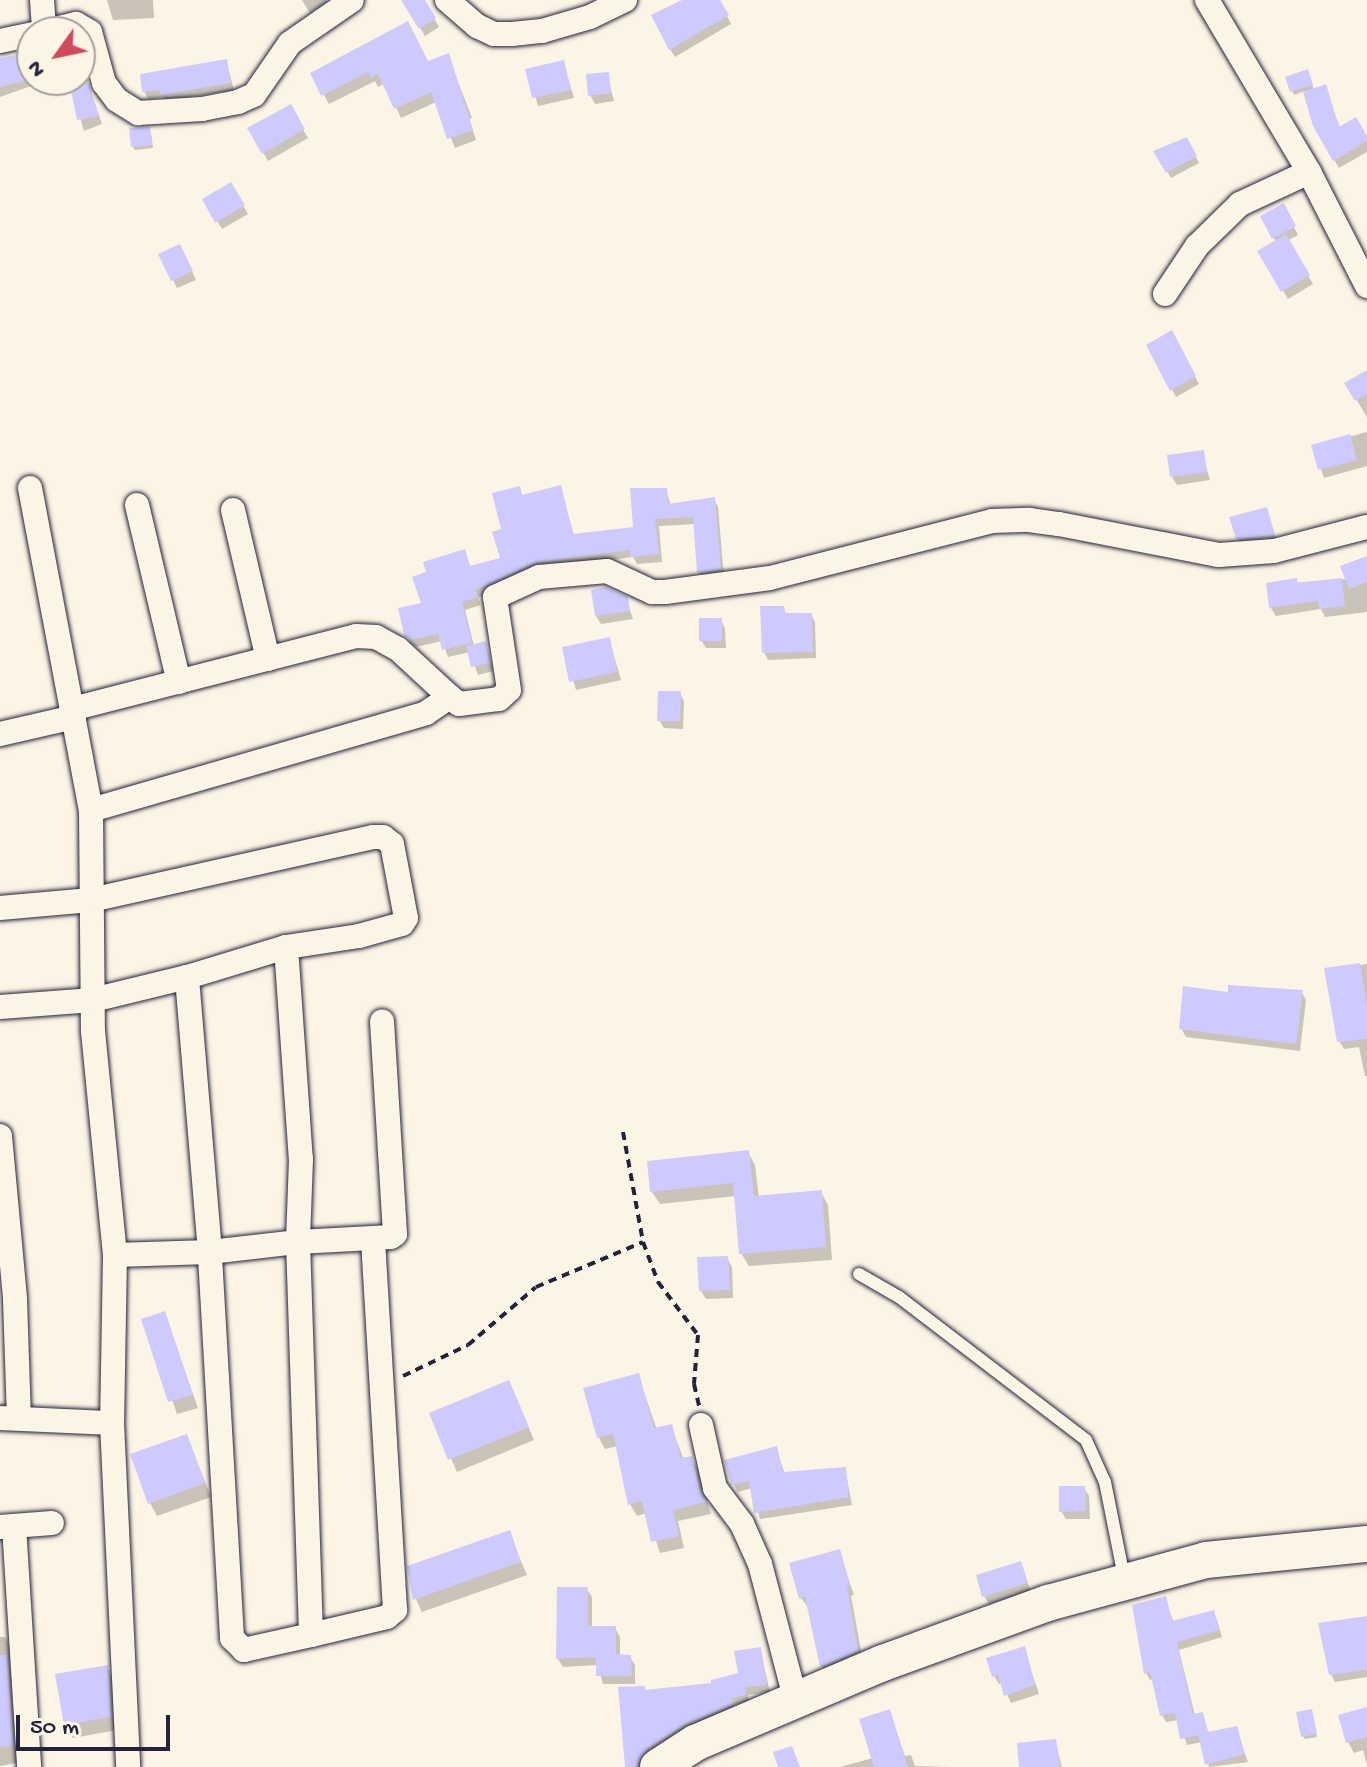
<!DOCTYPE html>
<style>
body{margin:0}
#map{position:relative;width:1367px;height:1767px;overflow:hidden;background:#fcf5e5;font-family:"Gochi Hand",sans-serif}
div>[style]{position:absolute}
.shadow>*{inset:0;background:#0003}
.building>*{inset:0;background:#cecafd}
.path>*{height:4px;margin-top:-2px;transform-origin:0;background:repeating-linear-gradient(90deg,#22223b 0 8px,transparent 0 14px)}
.roads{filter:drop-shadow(0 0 2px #22223b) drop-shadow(0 0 2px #22223b)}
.lane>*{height:12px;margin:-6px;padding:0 6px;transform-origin:6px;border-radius:6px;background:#fcf5e5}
.street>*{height:24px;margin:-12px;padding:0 12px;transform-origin:12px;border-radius:12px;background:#fcf5e5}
.secondary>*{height:36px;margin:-18px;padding:0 18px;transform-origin:18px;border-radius:18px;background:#fcf5e5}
span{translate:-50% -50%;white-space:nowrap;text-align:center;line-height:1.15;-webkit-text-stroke:8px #fcf5e5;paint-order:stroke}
.north{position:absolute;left:16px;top:16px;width:80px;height:80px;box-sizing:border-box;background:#fcf5e5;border:2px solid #a5a1a1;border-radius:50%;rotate:237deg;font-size:22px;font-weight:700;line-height:32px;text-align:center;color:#22223b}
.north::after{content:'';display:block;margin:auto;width:28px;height:36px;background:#d1495b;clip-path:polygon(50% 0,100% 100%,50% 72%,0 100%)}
.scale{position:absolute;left:16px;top:1715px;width:154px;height:36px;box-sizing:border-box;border:4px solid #22223b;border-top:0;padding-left:10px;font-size:24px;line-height:28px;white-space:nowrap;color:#22223b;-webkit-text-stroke:6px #fcf5e5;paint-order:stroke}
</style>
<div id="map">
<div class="shadow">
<i style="clip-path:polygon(107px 0,153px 0,154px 18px,113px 20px)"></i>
<i style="clip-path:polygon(302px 0,326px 0,327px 2px,310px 13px)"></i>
<i style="clip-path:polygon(409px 0,423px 0,439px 27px,425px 36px,405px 3px)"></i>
<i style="clip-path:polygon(686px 0,719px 0,731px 24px,675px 57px,670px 49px)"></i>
<i style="clip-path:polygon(21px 56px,31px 86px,0 97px,0 60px)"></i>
<i style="clip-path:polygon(448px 56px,472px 118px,469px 119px,476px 140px,455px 148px,436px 102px,401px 118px,385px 83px,378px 87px,375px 81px,329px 104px,312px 73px,428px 64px)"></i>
<i style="clip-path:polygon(80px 60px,102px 124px,84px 131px,73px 91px,49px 95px,43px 80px,80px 80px)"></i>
<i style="clip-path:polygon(226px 61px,234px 90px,166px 101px,163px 97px,148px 99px,144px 91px)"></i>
<i style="clip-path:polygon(563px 62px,574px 98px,538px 106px,528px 70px)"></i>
<i style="clip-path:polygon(607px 74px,614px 101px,595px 104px,590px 95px)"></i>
<i style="clip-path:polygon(1309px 75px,1314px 90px,1325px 87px,1340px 128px,1367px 140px,1367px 152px,1339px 168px,1314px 125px,1305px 91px,1294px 95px,1287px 78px)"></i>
<i style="clip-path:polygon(290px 107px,308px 138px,268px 161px,250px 129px)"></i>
<i style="clip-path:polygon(151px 133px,153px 148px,135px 150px,133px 147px)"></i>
<i style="clip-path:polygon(1186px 139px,1199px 163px,1171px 178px,1156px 152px)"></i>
<i style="clip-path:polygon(231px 185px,248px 214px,222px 229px,204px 200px)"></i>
<i style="clip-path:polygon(1283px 206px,1298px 235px,1287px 241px,1313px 284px,1288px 299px,1260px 252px,1276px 242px,1262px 217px)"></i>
<i style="clip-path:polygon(184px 254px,196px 280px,177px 288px,161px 255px)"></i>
<i style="clip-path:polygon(1171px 333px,1199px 384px,1176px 397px,1149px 346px)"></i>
<i style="clip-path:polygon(1367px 372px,1367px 417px,1347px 384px)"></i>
<i style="clip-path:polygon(1367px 432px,1367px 466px,1324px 478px,1313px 446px)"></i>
<i style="clip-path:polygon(1202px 452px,1210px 480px,1177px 485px,1172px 477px)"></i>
<i style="clip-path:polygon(560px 487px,574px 535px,635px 528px,666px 490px,671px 506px,714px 499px,718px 507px,724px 577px,703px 580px,699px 572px,695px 524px,659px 526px,662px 562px,637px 564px,633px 557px,542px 569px,478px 598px,481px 605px,465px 610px,474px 646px,486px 643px,493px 671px,478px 675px,470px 652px,448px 657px,442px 641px,416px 647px,411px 643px,406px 634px,424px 605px,428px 574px,464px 551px,471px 568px,502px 559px,503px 531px,519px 489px,524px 497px)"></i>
<i style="clip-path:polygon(1266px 509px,1277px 541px,1241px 545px,1237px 538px)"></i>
<i style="clip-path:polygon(1367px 558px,1367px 612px,1325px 617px,1321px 609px,1276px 616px,1271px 608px,1268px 585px,1347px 579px)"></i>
<i style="clip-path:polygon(626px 599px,633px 619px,601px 624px,596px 616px)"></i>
<i style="clip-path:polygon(783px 608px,787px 615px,811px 615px,815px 622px,816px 658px,768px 660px,764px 652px)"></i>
<i style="clip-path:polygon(721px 620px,725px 629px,726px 648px,706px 648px,701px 640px)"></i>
<i style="clip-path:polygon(609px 639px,621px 680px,576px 690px,564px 648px)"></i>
<i style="clip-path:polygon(680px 693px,684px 702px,683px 729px,664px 728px,659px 720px)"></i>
<i style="clip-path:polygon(1367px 964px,1367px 1076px,1365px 1076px,1359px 1047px,1344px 1049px,1339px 1041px,1327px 970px)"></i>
<i style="clip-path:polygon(1301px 991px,1306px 1000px,1300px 1051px,1186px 1037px,1181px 1028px)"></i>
<i style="clip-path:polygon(748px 1152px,755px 1165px,759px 1198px,821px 1192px,828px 1205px,832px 1260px,749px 1266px,741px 1253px,736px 1196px,660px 1204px,652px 1192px)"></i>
<i style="clip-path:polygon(727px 1258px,732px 1267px,733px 1298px,706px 1299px,701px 1291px)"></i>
<i style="clip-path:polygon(164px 1313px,198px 1408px,177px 1414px,144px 1320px)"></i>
<i style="clip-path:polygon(638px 1375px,657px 1430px,671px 1426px,684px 1460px,691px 1458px,698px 1470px,711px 1514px,678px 1521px,684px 1548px,660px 1553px,647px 1513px,637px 1516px,630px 1504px,618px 1446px,605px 1449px,599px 1438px,585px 1389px)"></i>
<i style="clip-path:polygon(509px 1382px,534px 1440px,457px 1472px,431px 1414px)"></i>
<i style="clip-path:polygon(187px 1436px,211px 1497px,157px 1516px,150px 1503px)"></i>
<i style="clip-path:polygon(776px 1449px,785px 1474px,845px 1469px,852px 1505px,760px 1519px,752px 1488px,738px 1492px,734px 1485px)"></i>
<i style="clip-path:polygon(1084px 1488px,1089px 1496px,1090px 1519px,1066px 1519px,1061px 1511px)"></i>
<i style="clip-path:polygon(509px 1533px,527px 1575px,422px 1612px,411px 1589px,410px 1568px)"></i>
<i style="clip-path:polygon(839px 1551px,854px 1595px,851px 1596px,863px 1661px,828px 1676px,822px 1666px,809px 1608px,801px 1598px)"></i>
<i style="clip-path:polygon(1020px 1564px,1031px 1591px,989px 1604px,984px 1596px)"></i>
<i style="clip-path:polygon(559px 1589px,587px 1589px,592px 1597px,592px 1628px,615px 1628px,620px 1637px,620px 1656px,630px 1657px,635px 1665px,635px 1684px,603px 1684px,598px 1665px,563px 1667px,558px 1659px)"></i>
<i style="clip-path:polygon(1165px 1599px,1174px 1623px,1213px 1612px,1217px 1620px,1222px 1637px,1179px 1650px,1195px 1716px,1202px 1714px,1209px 1734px,1236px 1729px,1248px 1762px,1209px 1767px,1202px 1742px,1187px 1745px,1178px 1720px,1166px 1722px,1162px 1715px,1154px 1679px,1150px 1680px,1146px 1673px)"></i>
<i style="clip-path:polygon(1367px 1618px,1367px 1677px,1335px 1682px,1331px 1674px)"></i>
<i style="clip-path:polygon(0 1637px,5px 1637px,15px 1654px,21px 1762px,0 1766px)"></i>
<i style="clip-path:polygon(760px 1649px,770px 1692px,748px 1695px,749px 1703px,735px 1705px,736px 1712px,645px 1767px,627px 1767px,646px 1692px,713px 1685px,740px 1674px)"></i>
<i style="clip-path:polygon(1024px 1649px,1039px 1694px,1011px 1703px,1002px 1683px,999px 1684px,994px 1676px)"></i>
<i style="clip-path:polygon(107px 1667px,114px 1680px,117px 1730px,73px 1738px,66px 1725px,57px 1676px)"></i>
<i style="clip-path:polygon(1367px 1710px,1367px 1765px,1363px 1750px,1354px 1753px,1348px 1742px)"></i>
<i style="clip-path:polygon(889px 1711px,905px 1756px,911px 1755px,915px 1766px,951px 1767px,840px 1767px,873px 1758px)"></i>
<i style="clip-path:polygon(1313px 1715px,1317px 1737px,1305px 1739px,1303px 1736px)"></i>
<i style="clip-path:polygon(1055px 1741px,1062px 1767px,1022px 1767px)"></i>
</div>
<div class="building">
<i style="clip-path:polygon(401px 0,425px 0,436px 18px,419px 29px)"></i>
<i style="clip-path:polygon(682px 0,720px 0,729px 15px,669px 50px,651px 15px)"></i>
<i style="clip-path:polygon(408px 21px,428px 61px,449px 53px,473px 130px,447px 139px,431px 92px,394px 109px,378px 74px,371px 78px,368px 72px,321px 96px,310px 73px)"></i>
<i style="clip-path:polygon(22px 54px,29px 80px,0 87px,0 58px)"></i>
<i style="clip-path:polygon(227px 59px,231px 83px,160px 95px,159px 90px,142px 92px,140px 74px)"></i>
<i style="clip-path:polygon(564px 60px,571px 90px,532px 98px,525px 69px)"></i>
<i style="clip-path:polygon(1308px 69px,1313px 85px,1290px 92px,1285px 77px)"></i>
<i style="clip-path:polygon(609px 72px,611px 93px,588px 96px,586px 74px)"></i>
<i style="clip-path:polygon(88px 82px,99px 116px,77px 120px,70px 86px)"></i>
<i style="clip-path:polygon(1326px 84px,1339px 127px,1356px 117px,1367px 136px,1367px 141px,1333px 161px,1313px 126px,1303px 92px)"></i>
<i style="clip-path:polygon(291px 104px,305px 129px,262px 154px,247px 128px)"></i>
<i style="clip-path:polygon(150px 127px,152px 145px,131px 147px,129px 128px)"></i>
<i style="clip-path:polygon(1187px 137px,1197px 156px,1166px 173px,1153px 151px)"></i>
<i style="clip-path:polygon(231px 182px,245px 205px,215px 223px,202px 199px)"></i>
<i style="clip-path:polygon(1284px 203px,1296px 226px,1272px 239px,1260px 216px)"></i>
<i style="clip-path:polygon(1286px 234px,1310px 275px,1281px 292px,1257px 251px)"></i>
<i style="clip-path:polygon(180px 244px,193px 271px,171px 281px,158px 254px)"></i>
<i style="clip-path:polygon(1172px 330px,1196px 376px,1170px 391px,1146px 345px)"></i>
<i style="clip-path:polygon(1367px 370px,1367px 394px,1355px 401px,1344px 383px)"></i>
<i style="clip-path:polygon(1350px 434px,1357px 460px,1318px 470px,1311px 445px)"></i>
<i style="clip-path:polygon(1204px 450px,1207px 472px,1170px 477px,1167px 455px)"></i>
<i style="clip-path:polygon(561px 485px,573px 534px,633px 527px,630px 488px,667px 488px,668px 504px,715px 497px,721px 569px,697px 573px,693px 517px,655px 519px,659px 554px,630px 557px,630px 550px,537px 562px,475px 590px,478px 597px,462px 602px,472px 643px,442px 650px,438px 634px,410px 640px,404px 635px,398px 608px,421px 603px,412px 577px,426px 572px,423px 562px,465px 549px,470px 566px,500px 558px,492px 532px,501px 529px,492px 493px,520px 486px,522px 495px)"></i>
<i style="clip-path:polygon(1267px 507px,1275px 535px,1236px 539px,1229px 517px)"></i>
<i style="clip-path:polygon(1367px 556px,1367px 582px,1349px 589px,1340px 566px)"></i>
<i style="clip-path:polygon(1297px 578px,1297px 583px,1342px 578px,1345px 606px,1319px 609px,1318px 601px,1269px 608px,1266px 583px)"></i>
<i style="clip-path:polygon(606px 587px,628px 597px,630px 611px,595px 616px,591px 590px)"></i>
<i style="clip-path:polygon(760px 606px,784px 606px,785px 613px,812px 613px,813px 652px,762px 653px)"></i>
<i style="clip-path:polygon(699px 618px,722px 618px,722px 641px,699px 641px)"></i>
<i style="clip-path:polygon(610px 637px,617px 672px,569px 682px,562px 647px)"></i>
<i style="clip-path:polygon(486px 641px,490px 663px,471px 667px,466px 646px)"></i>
<i style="clip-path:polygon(658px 691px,681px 691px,680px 721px,657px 721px)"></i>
<i style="clip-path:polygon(1360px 963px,1367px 1005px,1367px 1039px,1337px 1042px,1324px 968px)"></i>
<i style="clip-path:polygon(1228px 985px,1303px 990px,1296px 1044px,1179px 1029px,1183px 986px,1228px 992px)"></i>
<i style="clip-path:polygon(749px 1150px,754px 1196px,822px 1190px,826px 1247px,739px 1254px,733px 1183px,650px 1192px,647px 1161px)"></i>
<i style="clip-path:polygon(728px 1256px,730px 1290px,699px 1291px,697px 1257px)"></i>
<i style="clip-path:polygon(165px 1311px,193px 1395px,168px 1402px,141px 1319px)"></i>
<i style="clip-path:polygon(639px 1373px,654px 1428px,672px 1424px,681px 1458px,692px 1456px,700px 1491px,707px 1502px,673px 1510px,679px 1536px,651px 1542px,642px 1501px,628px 1505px,613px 1434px,597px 1438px,583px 1388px)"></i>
<i style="clip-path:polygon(509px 1380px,529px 1427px,448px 1460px,429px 1413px)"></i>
<i style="clip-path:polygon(187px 1434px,205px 1483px,148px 1504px,130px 1454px)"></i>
<i style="clip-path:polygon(777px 1446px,783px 1472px,846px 1467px,849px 1497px,754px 1513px,749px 1481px,732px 1485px,724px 1460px)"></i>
<i style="clip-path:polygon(1059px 1486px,1085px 1486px,1086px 1511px,1059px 1512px)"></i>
<i style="clip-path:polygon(510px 1530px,521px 1562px,413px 1600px,407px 1566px)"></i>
<i style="clip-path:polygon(840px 1549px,850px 1585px,847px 1586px,858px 1651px,820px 1667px,805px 1597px,799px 1599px,789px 1563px)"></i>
<i style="clip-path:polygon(1021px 1561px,1028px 1583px,982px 1597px,976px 1575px)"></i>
<i style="clip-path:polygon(557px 1587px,588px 1587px,588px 1626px,616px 1626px,616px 1654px,631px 1655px,632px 1676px,596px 1676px,596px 1657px,556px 1659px)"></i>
<i style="clip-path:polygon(1166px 1596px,1172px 1621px,1214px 1610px,1219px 1630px,1177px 1642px,1193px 1714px,1203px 1712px,1208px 1732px,1237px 1726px,1245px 1754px,1205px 1765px,1198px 1735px,1180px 1739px,1175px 1713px,1160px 1716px,1150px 1672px,1144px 1674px,1132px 1605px)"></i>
<i style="clip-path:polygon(1367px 1616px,1367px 1670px,1329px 1675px,1318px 1623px)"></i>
<i style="clip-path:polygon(1025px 1646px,1035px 1685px,1004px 1696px,998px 1675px,992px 1677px,986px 1658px)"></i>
<i style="clip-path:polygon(761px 1647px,767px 1685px,745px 1687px,746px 1695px,732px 1698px,733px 1704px,684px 1725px,648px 1748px,637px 1766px,625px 1767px,618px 1687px,645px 1686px,645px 1690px,711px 1683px,711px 1680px,738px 1673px,734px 1651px)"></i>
<i style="clip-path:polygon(0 1655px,7px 1655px,13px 1745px,0 1747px)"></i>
<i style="clip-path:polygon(108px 1665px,111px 1717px,64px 1725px,55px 1674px)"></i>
<i style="clip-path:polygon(1367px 1707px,1367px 1737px,1346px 1743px,1338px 1715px)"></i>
<i style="clip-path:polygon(890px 1709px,897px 1732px,908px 1767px,874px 1767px,859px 1719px)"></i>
<i style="clip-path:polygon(1312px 1709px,1317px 1734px,1301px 1737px,1296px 1712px)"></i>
<i style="clip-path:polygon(1056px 1739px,1060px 1767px,1019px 1767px,1017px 1743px)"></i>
<i style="clip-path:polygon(792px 1746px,800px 1767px,778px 1767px,773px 1752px)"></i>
</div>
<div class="path">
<i style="left:623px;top:1132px;width:112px;rotate:79.7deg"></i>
<i style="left:643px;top:1242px;width:43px;rotate:69.4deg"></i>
<i style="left:658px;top:1282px;width:66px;rotate:53deg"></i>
<i style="left:698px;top:1335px;width:49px;rotate:94.7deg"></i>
<i style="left:694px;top:1384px;width:23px;rotate:77deg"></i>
<i style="left:403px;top:1376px;width:72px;rotate:-25.5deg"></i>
<i style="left:468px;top:1345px;width:89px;rotate:-40.5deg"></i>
<i style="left:536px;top:1287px;width:116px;rotate:-22.8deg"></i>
</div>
<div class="roads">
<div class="lane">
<i style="left:859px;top:1274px;width:46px;rotate:29.9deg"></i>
<i style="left:899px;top:1297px;width:235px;rotate:37.4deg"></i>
<i style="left:1086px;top:1440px;width:46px;rotate:65.7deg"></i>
<i style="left:1105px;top:1482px;width:97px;rotate:78.7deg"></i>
</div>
<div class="street">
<i style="left:42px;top:0;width:32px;rotate:86deg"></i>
<i style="left:447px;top:0;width:40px;rotate:41deg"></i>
<i style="left:477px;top:26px;width:19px;rotate:25deg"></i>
<i style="left:494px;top:34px;width:18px"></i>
<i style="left:512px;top:34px;width:30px;rotate:-6deg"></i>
<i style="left:542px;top:31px;width:50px;rotate:-16.3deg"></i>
<i style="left:590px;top:17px;width:39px;rotate:-26deg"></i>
<i style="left:1207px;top:0;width:200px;rotate:59.3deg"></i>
<i style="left:1309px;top:172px;width:128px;rotate:63deg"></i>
<i style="left:43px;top:32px;width:34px;rotate:-14deg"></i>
<i style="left:76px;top:24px;width:16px;rotate:30deg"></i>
<i style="left:90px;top:32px;width:53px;rotate:74.6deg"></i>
<i style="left:104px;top:83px;width:21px;rotate:53deg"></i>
<i style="left:117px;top:100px;width:25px;rotate:32deg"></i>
<i style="left:138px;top:113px;width:64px;rotate:-3.6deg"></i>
<i style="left:202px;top:109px;width:37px;rotate:-11deg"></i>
<i style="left:238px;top:102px;width:17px;rotate:-24deg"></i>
<i style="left:254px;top:95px;width:63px;rotate:-55.3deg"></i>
<i style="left:290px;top:43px;width:75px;rotate:-34.7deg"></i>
<i style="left:0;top:41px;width:33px;rotate:-12deg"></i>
<i style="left:1165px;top:294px;width:58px;rotate:-56.3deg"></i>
<i style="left:1197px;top:246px;width:60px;rotate:-44.3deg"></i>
<i style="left:1240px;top:204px;width:76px;rotate:-24.9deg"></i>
<i style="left:30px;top:488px;width:328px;rotate:79.3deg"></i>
<i style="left:91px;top:810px;width:221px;rotate:89.5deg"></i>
<i style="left:93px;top:1031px;width:225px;rotate:84.4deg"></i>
<i style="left:115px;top:1255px;width:168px;rotate:91deg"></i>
<i style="left:112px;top:1423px;width:344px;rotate:87.3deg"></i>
<i style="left:137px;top:505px;width:182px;rotate:76.7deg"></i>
<i style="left:233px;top:510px;width:153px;rotate:76.8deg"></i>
<i style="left:72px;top:709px;width:293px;rotate:-14.4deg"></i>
<i style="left:356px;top:636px;width:20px;rotate:3deg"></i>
<i style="left:376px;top:637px;width:25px;rotate:29deg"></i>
<i style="left:398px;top:649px;width:71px;rotate:42.7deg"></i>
<i style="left:0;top:734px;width:76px;rotate:-12.9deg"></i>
<i style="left:91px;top:810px;width:349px;rotate:-16.1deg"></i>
<i style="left:426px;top:713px;width:29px;rotate:-34deg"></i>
<i style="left:450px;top:697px;width:11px;rotate:38deg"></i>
<i style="left:459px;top:704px;width:40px;rotate:-7.1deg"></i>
<i style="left:499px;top:699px;width:13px;rotate:-42deg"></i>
<i style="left:509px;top:690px;width:94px;rotate:-98.6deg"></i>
<i style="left:495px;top:597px;width:48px;rotate:-24.4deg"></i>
<i style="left:539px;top:577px;width:68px;rotate:-5deg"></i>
<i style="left:607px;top:571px;width:50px;rotate:25deg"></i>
<i style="left:652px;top:592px;width:13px"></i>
<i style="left:665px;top:592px;width:106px;rotate:-7.6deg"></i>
<i style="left:770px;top:578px;width:229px;rotate:-14.4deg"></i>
<i style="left:992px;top:521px;width:37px;rotate:-2deg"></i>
<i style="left:1029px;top:520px;width:30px;rotate:8deg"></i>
<i style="left:1059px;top:524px;width:163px;rotate:11deg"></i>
<i style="left:1219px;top:555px;width:55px;rotate:-4.2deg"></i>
<i style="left:1274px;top:551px;width:96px;rotate:-14.5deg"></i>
<i style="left:0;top:908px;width:91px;rotate:-5deg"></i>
<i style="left:91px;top:900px;width:289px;rotate:-12.6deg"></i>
<i style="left:373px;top:837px;width:10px"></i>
<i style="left:383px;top:837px;width:11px;rotate:38deg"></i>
<i style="left:392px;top:844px;width:75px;rotate:79.3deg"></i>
<i style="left:406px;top:918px;width:7px;rotate:124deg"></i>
<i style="left:402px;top:924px;width:45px;rotate:164.4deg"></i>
<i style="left:359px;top:936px;width:74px;rotate:171.4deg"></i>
<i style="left:286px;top:947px;width:103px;rotate:163.1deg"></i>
<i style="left:187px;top:977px;width:97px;rotate:166.3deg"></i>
<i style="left:93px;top:1000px;width:93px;rotate:175.7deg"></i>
<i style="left:286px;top:947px;width:213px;rotate:86deg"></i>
<i style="left:301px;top:1159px;width:83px;rotate:92.1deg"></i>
<i style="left:298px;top:1242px;width:93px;rotate:-3.1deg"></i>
<i style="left:391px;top:1237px;width:5px;rotate:-37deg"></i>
<i style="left:395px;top:1234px;width:213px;rotate:-93.5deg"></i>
<i style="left:0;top:1136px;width:164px;rotate:84.7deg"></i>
<i style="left:15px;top:1299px;width:118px;rotate:88.1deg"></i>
<i style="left:298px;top:1242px;width:393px;rotate:88.1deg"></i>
<i style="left:311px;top:1635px;width:69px;rotate:167.4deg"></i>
<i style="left:244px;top:1650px;width:17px;rotate:-135deg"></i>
<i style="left:232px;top:1638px;width:387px;rotate:-93.3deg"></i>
<i style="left:210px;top:1252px;width:89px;rotate:-6.5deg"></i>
<i style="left:115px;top:1255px;width:95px;rotate:-1.8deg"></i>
<i style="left:210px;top:1252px;width:276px;rotate:-94.8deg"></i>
<i style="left:0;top:1418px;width:112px;rotate:2.6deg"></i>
<i style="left:701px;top:1425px;width:65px;rotate:77.5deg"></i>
<i style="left:715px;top:1488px;width:45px;rotate:53.1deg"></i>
<i style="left:742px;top:1524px;width:44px;rotate:65.8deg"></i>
<i style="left:760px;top:1564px;width:142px;rotate:75.3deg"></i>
<i style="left:14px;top:1526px;width:241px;rotate:86.4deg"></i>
<i style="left:0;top:1527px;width:52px;rotate:-4.4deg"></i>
<i style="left:311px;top:1635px;width:78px;rotate:-13.3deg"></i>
<i style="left:387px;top:1617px;width:11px;rotate:-41deg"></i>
<i style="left:395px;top:1610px;width:372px;rotate:-93.4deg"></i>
</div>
<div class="secondary">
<i style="left:658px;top:1767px;width:44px;rotate:-33deg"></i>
<i style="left:695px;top:1743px;width:204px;rotate:-23.1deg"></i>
<i style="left:883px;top:1663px;width:176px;rotate:-20deg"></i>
<i style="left:1048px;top:1603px;width:164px;rotate:-15.2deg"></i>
<i style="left:1206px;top:1560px;width:162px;rotate:-5.7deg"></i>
</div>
</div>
<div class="north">N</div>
<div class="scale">50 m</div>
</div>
